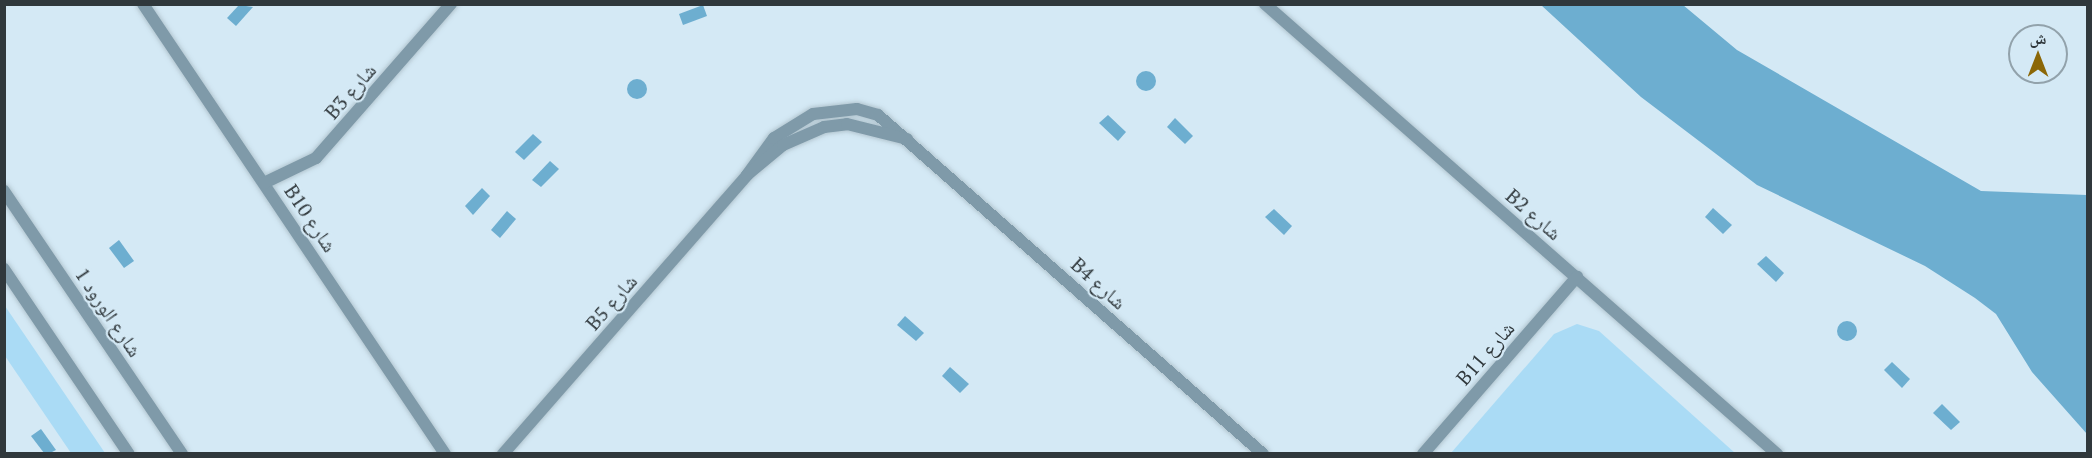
<!DOCTYPE html>
<meta charset="utf-8">
<style>
body{margin:0}
#map{position:relative;width:2092px;height:458px;overflow:hidden;background:#d4e9f5;font-family:"PT Serif","Noto Naskh Arabic",serif}
div>[style]{position:absolute}
.green>*{inset:0;background:#aadbf5}
.water>*{inset:0;background:#6daed0}
.round{border-radius:50%}
.roads{filter:drop-shadow(0 0 2px #b3c6d0) drop-shadow(0 0 2px #b3c6d0)}
.minor>*{height:12px;margin:-6px;padding:0 6px;transform-origin:6px;border-radius:6px;background:#7f9aa9}
.tertiary>*{height:12px;margin:-6px;padding:0 6px;transform-origin:6px;border-radius:6px;background:#7f9aa9}
span{translate:-50% -50%;white-space:nowrap;text-align:center;line-height:1.15;-webkit-text-stroke:4.5px #d4e9f5;paint-order:stroke}
.street-label{font-size:20px;color:#30383c}
.frame{position:absolute;inset:0;border:6px solid #30383c;pointer-events:none}
.north{position:absolute;left:2008px;top:24px;width:60px;height:60px;box-sizing:border-box;background:#d4e9f5;border:2px solid #92a2ab;border-radius:50%;rotate:0deg;font-size:16px;font-weight:700;line-height:24px;text-align:center;color:#30383c}
.north::after{content:'';display:block;margin:auto;width:21px;height:27px;background:#8b6707;clip-path:polygon(50% 0,100% 100%,50% 72%,0 100%)}
</style>
<div id="map">
<div class="green">
<i style="clip-path:polygon(4px 306px,5px 306px,105px 453px,71px 453px,5px 356px)"></i>
<i style="clip-path:polygon(1577px 324px,1599px 331px,1735px 453px,1451px 453px,1554px 334px)"></i>
</div>
<div class="water">
<i style="clip-path:polygon(239px 5px,253px 7px,236px 26px,227px 18px)"></i>
<i style="clip-path:polygon(703px 5px,707px 16px,683px 25px,679px 14px)"></i>
<i style="clip-path:polygon(1541px 5px,1683px 5px,1737px 50px,1981px 191px,2087px 195px,2087px 434px,2032px 372px,1996px 314px,1975px 298px,1925px 266px,1757px 185px,1641px 97px)"></i>
<i class="round" style="left:1136px;top:71px;width:20px;height:20px"></i>
<i class="round" style="left:627px;top:79px;width:20px;height:20px"></i>
<i style="clip-path:polygon(1108px 115px,1126px 132px,1118px 141px,1099px 123px)"></i>
<i style="clip-path:polygon(1175px 118px,1193px 136px,1185px 144px,1167px 127px)"></i>
<i style="clip-path:polygon(533px 134px,542px 142px,524px 160px,515px 152px)"></i>
<i style="clip-path:polygon(550px 161px,559px 169px,541px 187px,532px 180px)"></i>
<i style="clip-path:polygon(482px 188px,490px 196px,473px 215px,465px 206px)"></i>
<i style="clip-path:polygon(1713px 208px,1732px 225px,1723px 234px,1705px 217px)"></i>
<i style="clip-path:polygon(1274px 209px,1292px 226px,1284px 235px,1265px 217px)"></i>
<i style="clip-path:polygon(507px 211px,516px 219px,500px 238px,491px 230px)"></i>
<i style="clip-path:polygon(119px 240px,134px 261px,124px 268px,109px 248px)"></i>
<i style="clip-path:polygon(1766px 256px,1784px 273px,1776px 282px,1757px 264px)"></i>
<i style="clip-path:polygon(905px 316px,924px 333px,916px 341px,897px 325px)"></i>
<i class="round" style="left:1837px;top:321px;width:20px;height:20px"></i>
<i style="clip-path:polygon(1892px 362px,1910px 379px,1902px 388px,1884px 370px)"></i>
<i style="clip-path:polygon(950px 367px,969px 384px,960px 393px,942px 376px)"></i>
<i style="clip-path:polygon(1942px 404px,1960px 422px,1951px 430px,1933px 413px)"></i>
<i style="clip-path:polygon(41px 429px,56px 450px,50px 453px,44px 453px,31px 436px)"></i>
</div>
<div class="roads">
<div class="minor">
<i style="left:143px;top:4px;width:542px;rotate:56.13deg"></i>
<i style="left:1265px;top:4px;width:682px;rotate:41.31deg"></i>
<i style="left:747px;top:175px;width:46px;rotate:-53.9deg"></i>
<i style="left:774px;top:138px;width:46px;rotate:-31.6deg"></i>
<i style="left:813px;top:114px;width:44px;rotate:-6.5deg"></i>
<i style="left:857px;top:109px;width:22px;rotate:16deg"></i>
<i style="left:878px;top:115px;width:513px;rotate:41.36deg"></i>
<i style="left:264px;top:183px;width:58px;rotate:-25.7deg"></i>
<i style="left:316px;top:158px;width:205px;rotate:-48.8deg"></i>
<i style="left:503px;top:454px;width:371px;rotate:-48.8deg"></i>
<i style="left:747px;top:175px;width:47px;rotate:-39.8deg"></i>
<i style="left:783px;top:145px;width:45px;rotate:-23.7deg"></i>
<i style="left:824px;top:127px;width:23px;rotate:-7deg"></i>
<i style="left:847px;top:124px;width:62px;rotate:14deg"></i>
<i style="left:1423px;top:454px;width:235px;rotate:-49deg"></i>
</div>
<div class="tertiary">
<i style="left:4px;top:191px;width:318px;rotate:55.9deg"></i>
<i style="left:4px;top:269px;width:223px;rotate:56deg"></i>
</div>
</div>
<div class="street-label">
<span style="left:350px;top:91px;rotate:-49deg">B3 شارع</span>
<span style="left:1534px;top:214px;rotate:41deg">B2 شارع</span>
<span style="left:311px;top:218px;rotate:56deg">B10 شارع</span>
<span style="left:1099px;top:283px;rotate:42deg">B4 شارع</span>
<span style="left:611px;top:302px;rotate:-49deg">B5 شارع</span>
<span style="left:109px;top:312px;rotate:56deg">شارع الورود 1</span>
<span style="left:1485px;top:353px;rotate:-49deg">B11 شارع</span>
</div>
<div class="frame"></div>
<div class="north">ش</div>
</div>
